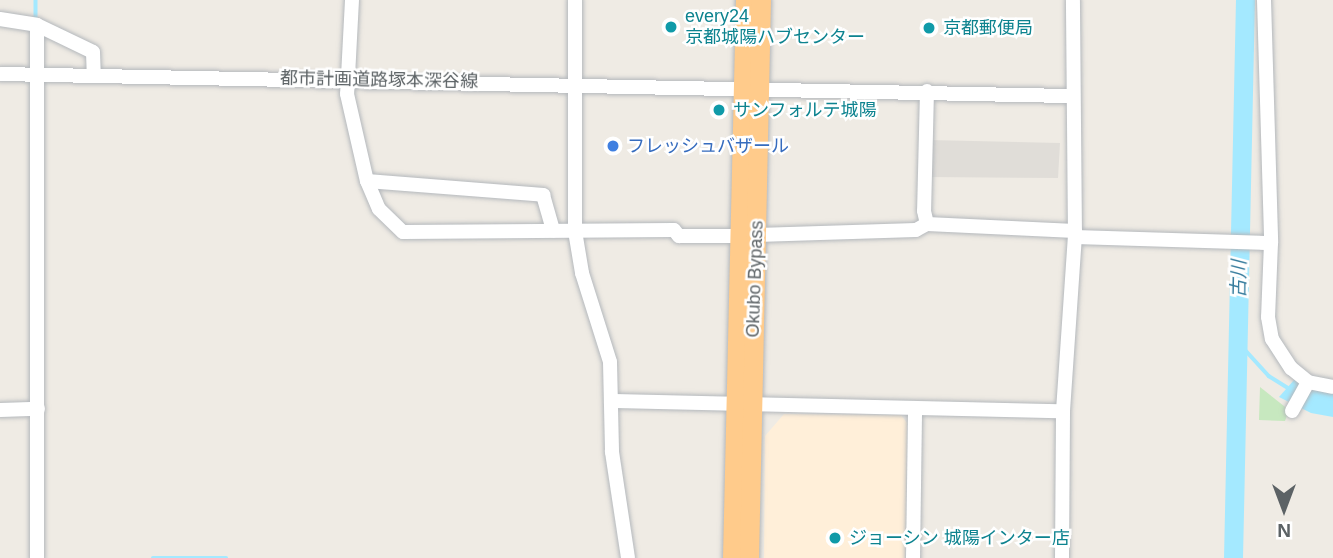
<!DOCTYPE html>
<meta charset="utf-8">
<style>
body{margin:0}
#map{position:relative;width:1333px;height:558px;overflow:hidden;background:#efebe4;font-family:Helvetica,"Noto Sans JP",sans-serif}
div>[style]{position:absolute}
.commercial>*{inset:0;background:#ffefd9}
.industrial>*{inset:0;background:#e0ddd8}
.green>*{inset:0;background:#c7e8bf}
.water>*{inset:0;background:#a4e9ff}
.stream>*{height:3.5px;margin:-1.75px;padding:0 1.75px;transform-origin:1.75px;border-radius:1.75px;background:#a4e9ff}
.river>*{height:19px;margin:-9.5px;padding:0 9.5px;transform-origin:9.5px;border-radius:9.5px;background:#a4e9ff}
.roads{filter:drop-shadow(0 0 2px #b4b8bc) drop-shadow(0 0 2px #b4b8bc)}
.minor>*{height:14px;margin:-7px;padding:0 7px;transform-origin:7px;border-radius:7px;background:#fff}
.highway>*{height:19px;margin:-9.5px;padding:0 9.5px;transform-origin:9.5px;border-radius:9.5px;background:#ffcb8b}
.dots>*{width:19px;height:19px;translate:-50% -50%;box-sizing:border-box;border:4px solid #fff;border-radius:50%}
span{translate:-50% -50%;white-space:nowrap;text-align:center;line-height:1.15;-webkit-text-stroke:5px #fff;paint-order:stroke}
.culture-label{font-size:18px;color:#0d838f}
.left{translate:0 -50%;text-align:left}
.street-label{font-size:18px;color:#5c6265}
.shop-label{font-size:18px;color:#366cbe}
.water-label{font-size:19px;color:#347b9c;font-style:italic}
.north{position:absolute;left:1249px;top:474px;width:70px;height:70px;-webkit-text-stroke:5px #fff;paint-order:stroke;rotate:180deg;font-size:19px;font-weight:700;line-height:28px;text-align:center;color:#5c6265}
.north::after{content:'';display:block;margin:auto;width:24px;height:32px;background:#5c6265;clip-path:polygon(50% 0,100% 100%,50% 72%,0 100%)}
</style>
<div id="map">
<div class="commercial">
<i style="clip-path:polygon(784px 414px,901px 415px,907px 423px,905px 558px,764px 558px,765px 436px)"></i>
</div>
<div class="industrial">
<i style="clip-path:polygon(928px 140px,1060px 143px,1058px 178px,927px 177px)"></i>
</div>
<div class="green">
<i style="clip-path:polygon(1260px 387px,1289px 410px,1285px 421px,1259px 420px)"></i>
</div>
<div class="water">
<i style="clip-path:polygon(1294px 380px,1333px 393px,1333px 417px,1311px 413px,1279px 397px)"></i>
</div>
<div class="stream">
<i style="left:36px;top:0;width:19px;rotate:90deg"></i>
<i style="left:1238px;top:342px;width:46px;rotate:47.6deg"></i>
<i style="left:1269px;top:376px;width:26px;rotate:32deg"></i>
<i style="left:153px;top:558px;width:73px"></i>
</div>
<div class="river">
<i style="left:1233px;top:558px;width:558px;rotate:-88.77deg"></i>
</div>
<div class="roads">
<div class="minor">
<i style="left:352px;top:0;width:94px;rotate:93deg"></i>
<i style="left:347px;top:94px;width:89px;rotate:77.1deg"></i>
<i style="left:367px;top:181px;width:30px;rotate:67deg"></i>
<i style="left:379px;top:209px;width:33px;rotate:44deg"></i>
<i style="left:403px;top:232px;width:271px;rotate:-0.4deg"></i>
<i style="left:674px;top:230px;width:8px;rotate:50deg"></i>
<i style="left:679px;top:236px;width:60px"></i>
<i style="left:575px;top:0;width:231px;rotate:90deg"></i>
<i style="left:575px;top:231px;width:43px;rotate:80.5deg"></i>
<i style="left:582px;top:273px;width:93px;rotate:72.5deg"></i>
<i style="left:610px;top:362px;width:90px;rotate:88.7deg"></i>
<i style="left:612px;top:452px;width:107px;rotate:81.4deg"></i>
<i style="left:1264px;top:0;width:243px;rotate:88.3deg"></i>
<i style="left:1271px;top:243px;width:74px;rotate:92.3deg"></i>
<i style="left:1268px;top:317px;width:22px;rotate:80deg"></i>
<i style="left:1272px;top:339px;width:35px;rotate:57deg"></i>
<i style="left:1291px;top:368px;width:22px;rotate:39deg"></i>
<i style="left:1308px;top:382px;width:25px;rotate:11deg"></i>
<i style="left:0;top:19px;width:37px;rotate:9deg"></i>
<i style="left:37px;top:25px;width:62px;rotate:25.7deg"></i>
<i style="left:93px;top:52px;width:23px;rotate:88deg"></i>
<i style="left:0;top:74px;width:1072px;rotate:1.18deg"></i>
<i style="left:927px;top:91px;width:120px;rotate:91.4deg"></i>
<i style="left:924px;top:211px;width:13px;rotate:77deg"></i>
<i style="left:927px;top:224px;width:148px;rotate:2.7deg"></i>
<i style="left:367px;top:181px;width:177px;rotate:4.5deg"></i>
<i style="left:543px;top:195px;width:37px;rotate:74deg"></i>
<i style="left:757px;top:235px;width:159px;rotate:-1.8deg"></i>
<i style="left:916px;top:230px;width:13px;rotate:-29deg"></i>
<i style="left:1075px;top:237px;width:196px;rotate:1.8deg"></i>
<i style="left:611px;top:401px;width:452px;rotate:1.3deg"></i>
<i style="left:0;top:410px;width:38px;rotate:-2deg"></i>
<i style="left:1292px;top:411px;width:33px;rotate:-61deg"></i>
<i style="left:37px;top:558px;width:533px;rotate:-90deg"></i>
<i style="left:913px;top:558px;width:148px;rotate:-89.2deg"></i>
<i style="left:1062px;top:558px;width:147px;rotate:-89.6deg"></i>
<i style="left:1063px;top:411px;width:174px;rotate:-86.1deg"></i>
<i style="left:1075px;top:237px;width:237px;rotate:-90.5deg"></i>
</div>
<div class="highway">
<i style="left:732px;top:558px;width:558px;rotate:-88.67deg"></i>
<i style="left:749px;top:558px;width:558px;rotate:-88.77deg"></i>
</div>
</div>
<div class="dots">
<i style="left:671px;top:27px;background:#0f9aa8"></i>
<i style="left:929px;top:28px;background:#0f9aa8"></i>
<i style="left:719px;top:110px;background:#0f9aa8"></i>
<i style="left:613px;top:146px;background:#3f7fe0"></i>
<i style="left:835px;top:538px;background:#0f9aa8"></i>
</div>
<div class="culture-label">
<span class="left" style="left:685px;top:27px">every24<br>京都城陽ハブセンター</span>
<span class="left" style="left:943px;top:28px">京都郵便局</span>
<span class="left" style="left:733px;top:110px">サンフォルテ城陽</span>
<span class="left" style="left:849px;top:538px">ジョーシン 城陽インター店</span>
</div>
<div class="street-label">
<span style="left:379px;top:80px;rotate:1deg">都市計画道路塚本深谷線</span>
<span style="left:755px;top:279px;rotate:-88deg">Okubo Bypass</span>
</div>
<div class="shop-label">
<span class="left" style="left:627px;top:146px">フレッシュバザール</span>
</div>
<div class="water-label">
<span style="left:1239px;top:279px;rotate:-89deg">古川</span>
</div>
<div class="north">N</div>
</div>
